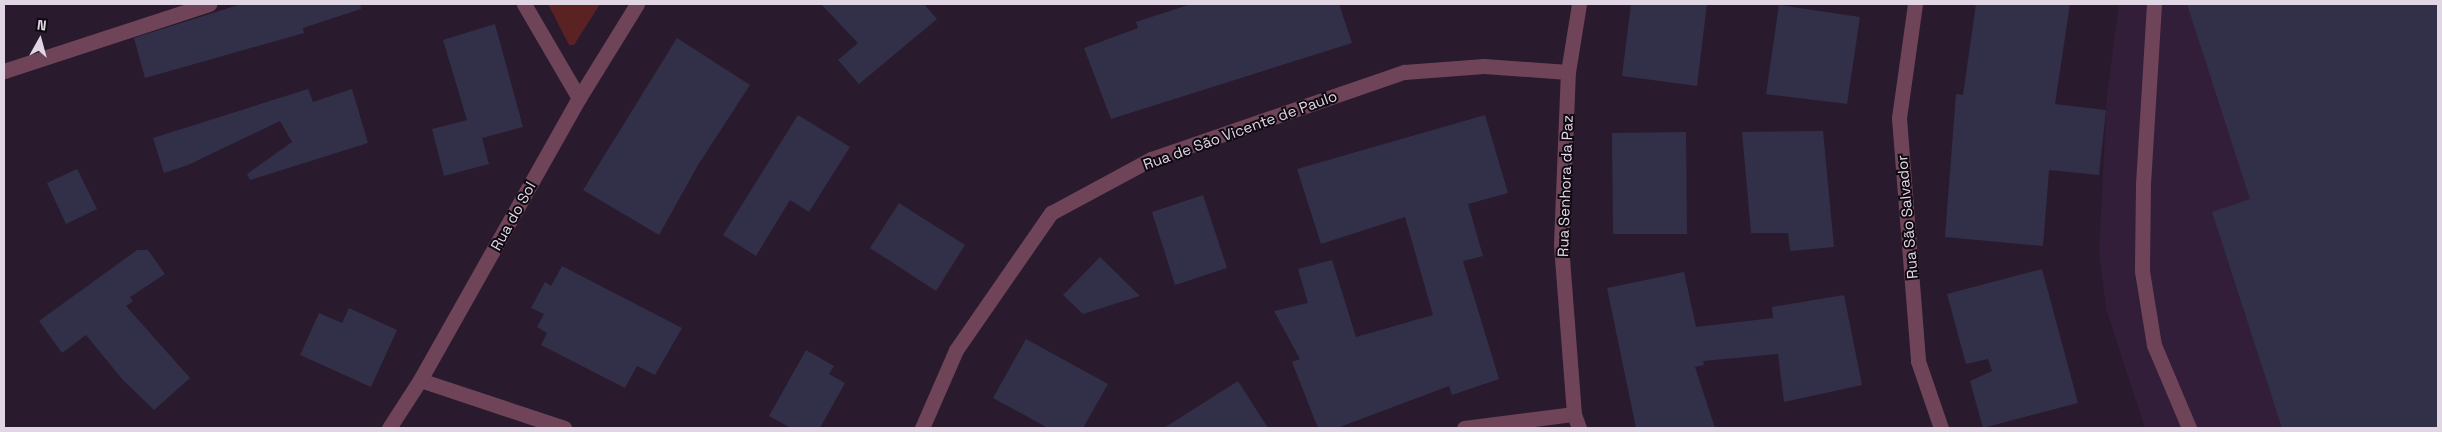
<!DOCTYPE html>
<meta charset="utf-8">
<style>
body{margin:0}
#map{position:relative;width:2442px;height:432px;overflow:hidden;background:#291a2e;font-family:"Space Grotesk",sans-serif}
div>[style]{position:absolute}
.built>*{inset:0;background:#321e38}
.green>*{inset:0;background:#5a2223}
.building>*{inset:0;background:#313048}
.lane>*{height:15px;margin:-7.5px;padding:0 7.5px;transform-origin:7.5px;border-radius:7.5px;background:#6f4458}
.street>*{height:15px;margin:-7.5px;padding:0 7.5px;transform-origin:7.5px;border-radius:7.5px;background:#6f4458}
span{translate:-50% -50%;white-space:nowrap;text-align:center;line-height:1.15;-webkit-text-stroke:4px #0e0810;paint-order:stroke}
.street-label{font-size:15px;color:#e0d6e4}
.frame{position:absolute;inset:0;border:5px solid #e0d6e4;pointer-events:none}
.north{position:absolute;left:15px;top:15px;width:50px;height:50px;-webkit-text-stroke:4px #0e0810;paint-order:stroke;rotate:7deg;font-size:14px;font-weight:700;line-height:20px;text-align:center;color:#e0d6e4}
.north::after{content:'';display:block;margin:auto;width:18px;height:22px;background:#e0d6e4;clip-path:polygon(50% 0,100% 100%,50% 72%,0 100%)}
</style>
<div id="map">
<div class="built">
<i style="clip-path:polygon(2119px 4px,2438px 4px,2438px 428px,2145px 428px,2106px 309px,2099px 252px,2107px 95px)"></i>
</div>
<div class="green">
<i style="clip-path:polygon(548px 4px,600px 4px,574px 45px,569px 45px)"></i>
</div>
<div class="building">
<i style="clip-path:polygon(241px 4px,360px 4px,361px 9px,303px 28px,304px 33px,145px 78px,134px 38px)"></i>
<i style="clip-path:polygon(821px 4px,924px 4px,937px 19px,859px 84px,838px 60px,858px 43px)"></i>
<i style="clip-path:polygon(1191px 4px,1339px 4px,1352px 43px,1111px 119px,1084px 48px,1138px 28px,1136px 22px)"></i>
<i style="clip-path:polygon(1631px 4px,1707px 4px,1697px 86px,1622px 76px)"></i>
<i style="clip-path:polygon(1976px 4px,2070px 4px,2055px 104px,2106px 110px,2099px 175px,2049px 170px,2043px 246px,1945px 237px,1956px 94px,1963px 95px)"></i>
<i style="clip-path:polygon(2187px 4px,2438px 4px,2438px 428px,2282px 428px,2212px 212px,2250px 199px)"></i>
<i style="clip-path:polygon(1779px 5px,1860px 17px,1847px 104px,1766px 94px)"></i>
<i style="clip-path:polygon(495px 24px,523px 127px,482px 138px,489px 164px,444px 176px,432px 129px,467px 120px,443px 40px)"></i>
<i style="clip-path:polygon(677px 38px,750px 85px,698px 165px,659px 235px,583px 190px)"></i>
<i style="clip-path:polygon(308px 89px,313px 102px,352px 89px,368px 143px,250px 180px,247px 174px,292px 142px,280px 121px,188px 165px,164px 173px,153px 138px)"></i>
<i style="clip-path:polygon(798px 115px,850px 147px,809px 212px,790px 200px,756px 256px,723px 235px)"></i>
<i style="clip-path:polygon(1485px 115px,1508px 193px,1468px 204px,1483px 256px,1463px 261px,1499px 379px,1452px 395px,1449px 386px,1337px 428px,1318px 428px,1292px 362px,1300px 359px,1274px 311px,1308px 303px,1298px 269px,1332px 260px,1356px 337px,1433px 315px,1405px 217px,1321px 244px,1297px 169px)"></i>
<i style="clip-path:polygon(1823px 131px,1834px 247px,1790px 251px,1788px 233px,1751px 233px,1742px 132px)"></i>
<i style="clip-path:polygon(1686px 132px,1687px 234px,1613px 234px,1612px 133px)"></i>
<i style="clip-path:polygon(77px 169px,97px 209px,66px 224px,47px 183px)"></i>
<i style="clip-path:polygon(1203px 195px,1227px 268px,1175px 285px,1152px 212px)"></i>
<i style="clip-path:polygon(899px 203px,965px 245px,936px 291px,870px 248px)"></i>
<i style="clip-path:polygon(137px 250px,148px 250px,165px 274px,130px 297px,133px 301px,126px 306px,190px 378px,154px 410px,123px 380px,86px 335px,62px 353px,39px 321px)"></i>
<i style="clip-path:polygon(1100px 257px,1140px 296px,1083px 314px,1063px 295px)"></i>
<i style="clip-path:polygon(562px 266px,682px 328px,655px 375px,637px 366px,625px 388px,541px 345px,547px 333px,537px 327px,544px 314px,531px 308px,545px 282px,551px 286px)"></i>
<i style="clip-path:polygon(2042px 269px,2078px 403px,1983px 428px,1970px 381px,1992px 371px,1988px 359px,1966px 364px,1947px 294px)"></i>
<i style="clip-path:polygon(1684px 272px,1696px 327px,1773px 318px,1772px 307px,1844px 295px,1862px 385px,1784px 402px,1778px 354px,1703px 361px,1704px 365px,1695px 367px,1715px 428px,1636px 428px,1607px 288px)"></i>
<i style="clip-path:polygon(349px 308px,397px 330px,371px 387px,300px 355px,319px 313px,342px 323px)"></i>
<i style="clip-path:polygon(1026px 339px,1108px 384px,1083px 428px,1048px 428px,993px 398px)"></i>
<i style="clip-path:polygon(806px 350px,834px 366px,829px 374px,845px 383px,820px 428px,791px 428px,769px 416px)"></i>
<i style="clip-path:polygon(1238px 381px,1268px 428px,1164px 428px)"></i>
</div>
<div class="lane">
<i style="left:2154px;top:4px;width:181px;rotate:93.5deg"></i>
<i style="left:2143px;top:185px;width:86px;rotate:90.7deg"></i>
<i style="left:2142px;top:271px;width:75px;rotate:80.8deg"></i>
<i style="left:2154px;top:345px;width:90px;rotate:67.1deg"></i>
</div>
<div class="street">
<i style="left:524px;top:4px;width:109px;rotate:59.7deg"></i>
<i style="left:1915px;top:4px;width:115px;rotate:98deg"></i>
<i style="left:1899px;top:118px;width:244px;rotate:85.5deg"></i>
<i style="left:1918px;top:361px;width:71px;rotate:71.1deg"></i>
<i style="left:4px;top:71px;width:216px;rotate:-18.1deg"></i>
<i style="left:420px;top:380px;width:152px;rotate:18.4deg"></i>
<i style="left:389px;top:428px;width:57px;rotate:-57.1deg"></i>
<i style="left:420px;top:380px;width:324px;rotate:-60.6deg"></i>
<i style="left:579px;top:98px;width:110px;rotate:-58.3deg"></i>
<i style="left:922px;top:428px;width:85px;rotate:-66.4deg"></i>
<i style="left:956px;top:350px;width:167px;rotate:-55.3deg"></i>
<i style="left:1051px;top:213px;width:114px;rotate:-28.4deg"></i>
<i style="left:1151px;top:159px;width:268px;rotate:-19deg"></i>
<i style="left:1404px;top:72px;width:80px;rotate:-4.3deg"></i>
<i style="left:1484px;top:66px;width:84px;rotate:4.1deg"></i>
<i style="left:1464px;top:428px;width:111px;rotate:-7.3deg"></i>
<i style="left:1579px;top:428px;width:15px;rotate:-110deg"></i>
<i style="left:1574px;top:414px;width:170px;rotate:-94.4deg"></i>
<i style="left:1561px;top:244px;width:172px;rotate:-87.7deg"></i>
<i style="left:1568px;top:72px;width:69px;rotate:-80.8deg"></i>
</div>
<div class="street-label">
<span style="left:1240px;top:130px;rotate:-20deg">Rua de São Vicente de Paulo</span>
<span style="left:1565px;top:186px;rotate:-88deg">Rua Senhora da Paz</span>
<span style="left:513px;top:216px;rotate:-61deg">Rua do Sol</span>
<span style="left:1907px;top:217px;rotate:-95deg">Rua São Salvador</span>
</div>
<div class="frame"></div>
<div class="north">N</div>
</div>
